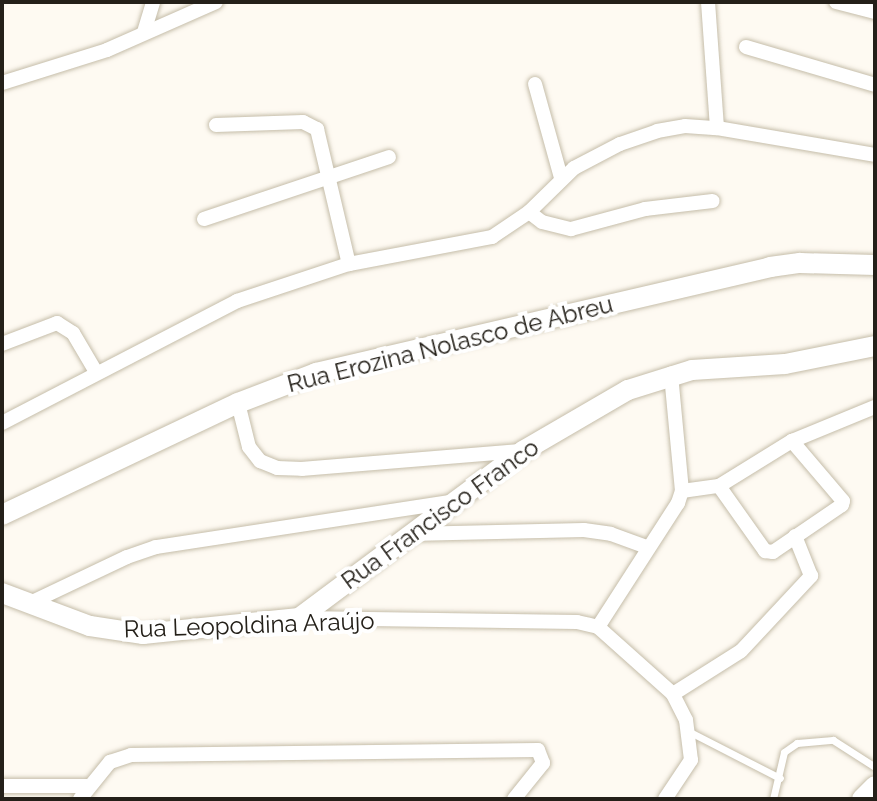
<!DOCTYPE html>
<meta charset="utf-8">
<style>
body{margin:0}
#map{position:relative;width:877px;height:801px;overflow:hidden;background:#fefaf2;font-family:Raleway,sans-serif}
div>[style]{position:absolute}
.roads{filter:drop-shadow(0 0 2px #c5bda9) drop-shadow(0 0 2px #c5bda9)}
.lane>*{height:7px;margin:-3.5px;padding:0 3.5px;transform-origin:3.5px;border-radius:3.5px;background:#fff}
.street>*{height:14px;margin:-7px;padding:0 7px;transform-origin:7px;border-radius:7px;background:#fff}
.secondary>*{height:20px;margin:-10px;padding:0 10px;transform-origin:10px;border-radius:10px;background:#fff}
span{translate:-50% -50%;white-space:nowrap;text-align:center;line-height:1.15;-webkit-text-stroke:8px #fff;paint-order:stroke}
.street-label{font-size:24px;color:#242019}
.frame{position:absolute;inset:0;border:4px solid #242019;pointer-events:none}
</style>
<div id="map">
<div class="roads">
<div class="lane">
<i style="left:690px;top:732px;width:101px;rotate:27.1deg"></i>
<i style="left:773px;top:799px;width:48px;rotate:-76.8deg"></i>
<i style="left:784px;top:752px;width:16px;rotate:-35deg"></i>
<i style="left:797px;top:743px;width:36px;rotate:-5deg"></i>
<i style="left:833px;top:740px;width:50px;rotate:32.7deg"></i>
</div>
<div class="street">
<i style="left:708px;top:2px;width:126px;rotate:85.9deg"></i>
<i style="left:836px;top:2px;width:40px;rotate:14.4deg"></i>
<i style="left:144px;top:32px;width:31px;rotate:-73deg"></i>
<i style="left:746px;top:47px;width:134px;rotate:16.4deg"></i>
<i style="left:2px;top:83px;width:110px;rotate:-17.4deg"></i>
<i style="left:107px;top:50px;width:119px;rotate:-23.8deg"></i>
<i style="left:535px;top:84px;width:98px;rotate:74.5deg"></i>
<i style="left:216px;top:125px;width:87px;rotate:-2deg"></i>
<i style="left:303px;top:122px;width:16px;rotate:27deg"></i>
<i style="left:317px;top:129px;width:139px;rotate:76.7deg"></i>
<i style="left:529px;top:212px;width:16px;rotate:38deg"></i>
<i style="left:542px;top:222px;width:30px;rotate:14deg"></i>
<i style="left:571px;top:229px;width:77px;rotate:-15.1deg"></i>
<i style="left:645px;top:209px;width:68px;rotate:-6.7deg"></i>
<i style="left:204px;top:219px;width:195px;rotate:-18.5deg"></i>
<i style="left:2px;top:344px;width:59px;rotate:-20.9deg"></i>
<i style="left:57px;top:323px;width:19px;rotate:32deg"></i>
<i style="left:73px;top:333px;width:45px;rotate:59.5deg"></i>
<i style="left:238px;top:403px;width:45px;rotate:76deg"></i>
<i style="left:249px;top:447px;width:18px;rotate:52deg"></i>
<i style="left:260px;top:461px;width:18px;rotate:22deg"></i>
<i style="left:277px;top:468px;width:25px;rotate:2deg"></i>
<i style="left:302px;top:469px;width:221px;rotate:-4.7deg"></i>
<i style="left:2px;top:423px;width:265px;rotate:-27.4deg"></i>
<i style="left:237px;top:301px;width:118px;rotate:-18.3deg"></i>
<i style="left:349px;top:264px;width:146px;rotate:-10.7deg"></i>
<i style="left:492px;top:237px;width:45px;rotate:-34deg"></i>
<i style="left:529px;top:212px;width:63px;rotate:-44.4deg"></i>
<i style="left:574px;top:168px;width:52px;rotate:-27.6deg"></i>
<i style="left:620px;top:144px;width:39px;rotate:-19deg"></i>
<i style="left:657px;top:131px;width:28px;rotate:-10deg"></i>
<i style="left:685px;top:126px;width:32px;rotate:4deg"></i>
<i style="left:717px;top:128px;width:160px;rotate:9.7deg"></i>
<i style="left:719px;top:486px;width:80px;rotate:54.7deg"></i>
<i style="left:765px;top:551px;width:8px;rotate:7deg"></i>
<i style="left:773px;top:552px;width:83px;rotate:-34.3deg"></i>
<i style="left:842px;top:505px;width:4px;rotate:-76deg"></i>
<i style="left:843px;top:501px;width:79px;rotate:-130.4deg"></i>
<i style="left:682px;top:491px;width:37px;rotate:-8deg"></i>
<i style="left:719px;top:486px;width:86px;rotate:-31.7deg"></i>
<i style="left:792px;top:441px;width:90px;rotate:-22.3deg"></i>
<i style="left:410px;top:534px;width:174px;rotate:-1.3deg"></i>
<i style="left:584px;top:530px;width:27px;rotate:8deg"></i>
<i style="left:611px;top:534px;width:38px;rotate:20deg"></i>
<i style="left:30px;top:603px;width:107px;rotate:-25.4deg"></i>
<i style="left:127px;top:557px;width:31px;rotate:-19deg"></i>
<i style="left:156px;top:547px;width:297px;rotate:-8.7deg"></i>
<i style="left:299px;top:618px;width:278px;rotate:0.8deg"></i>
<i style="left:577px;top:622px;width:22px;rotate:13deg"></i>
<i style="left:673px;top:694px;width:80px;rotate:-32.3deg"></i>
<i style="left:741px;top:651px;width:103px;rotate:-47deg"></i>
<i style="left:811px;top:576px;width:43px;rotate:-111.8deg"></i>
<i style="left:2px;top:786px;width:87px"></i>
<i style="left:80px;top:799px;width:48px;rotate:-51deg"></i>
<i style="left:110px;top:762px;width:22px;rotate:-18deg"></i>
<i style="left:131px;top:755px;width:407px;rotate:-0.7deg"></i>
<i style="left:538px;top:750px;width:14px;rotate:69deg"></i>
<i style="left:543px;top:763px;width:46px;rotate:128.9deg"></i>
<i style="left:665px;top:799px;width:47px;rotate:-56.3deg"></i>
<i style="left:691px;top:760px;width:40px;rotate:-97.1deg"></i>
<i style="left:686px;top:720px;width:29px;rotate:-117deg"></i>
<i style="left:673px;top:694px;width:101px;rotate:-138.2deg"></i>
<i style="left:598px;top:627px;width:148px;rotate:-57.2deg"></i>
<i style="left:678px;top:503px;width:13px;rotate:-72deg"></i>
<i style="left:682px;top:491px;width:118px;rotate:-95.4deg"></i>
</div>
<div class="secondary">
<i style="left:2px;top:515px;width:261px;rotate:-25.4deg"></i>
<i style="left:238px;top:403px;width:84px;rotate:-21deg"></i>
<i style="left:316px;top:373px;width:466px;rotate:-13.1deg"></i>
<i style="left:770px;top:267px;width:30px;rotate:-8deg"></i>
<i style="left:800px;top:263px;width:75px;rotate:1.5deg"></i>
<i style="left:2px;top:593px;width:94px;rotate:20.6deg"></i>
<i style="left:90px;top:626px;width:54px;rotate:8.6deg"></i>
<i style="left:143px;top:634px;width:157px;rotate:-5.9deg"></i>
<i style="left:299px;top:618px;width:279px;rotate:-36.7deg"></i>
<i style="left:523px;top:451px;width:121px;rotate:-30.2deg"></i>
<i style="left:628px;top:390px;width:67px;rotate:-17.4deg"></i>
<i style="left:692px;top:370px;width:93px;rotate:-3.7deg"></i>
<i style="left:785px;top:364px;width:92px;rotate:-11.3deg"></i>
<i style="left:862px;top:799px;width:18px;rotate:-45deg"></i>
</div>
</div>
<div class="street-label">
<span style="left:450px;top:344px;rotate:-14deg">Rua Erozina Nolasco de Abreu</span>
<span style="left:440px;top:514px;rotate:-36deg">Rua Francisco Franco</span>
<span style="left:249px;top:625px;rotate:-2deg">Rua Leopoldina Araújo</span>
</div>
<div class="frame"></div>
</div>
